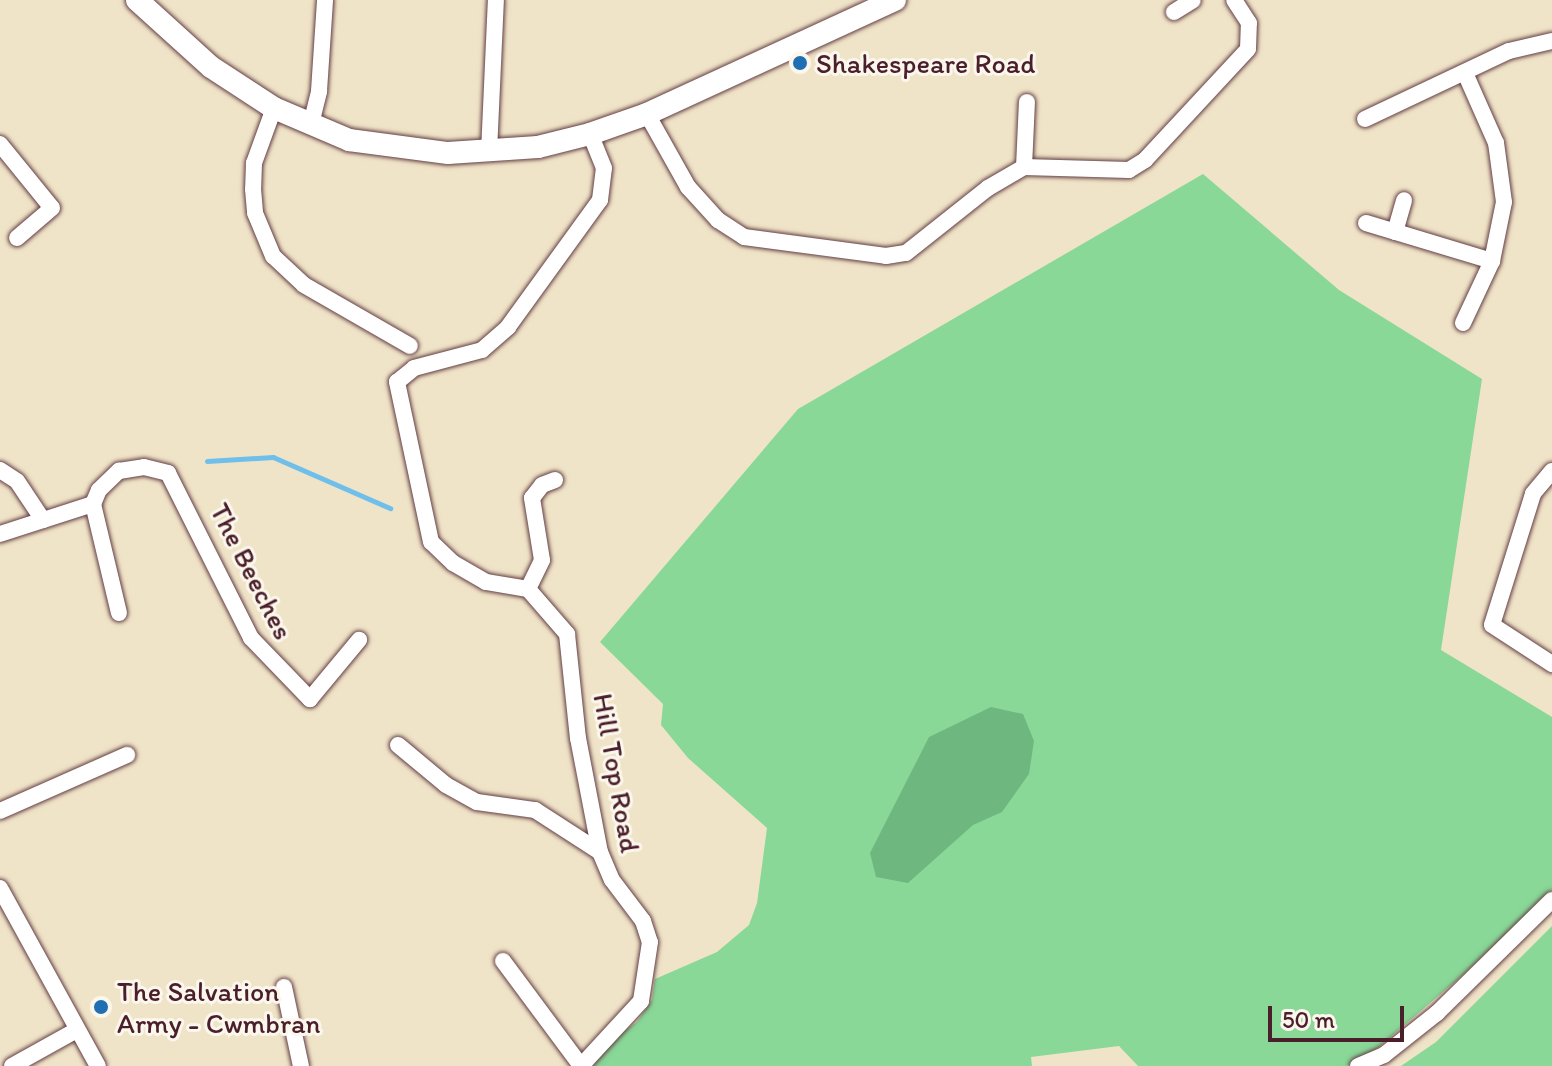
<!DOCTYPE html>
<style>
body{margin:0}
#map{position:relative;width:1552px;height:1066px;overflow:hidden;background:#f0e4c8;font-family:Itim,sans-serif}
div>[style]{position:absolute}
.green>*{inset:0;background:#89d898}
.forest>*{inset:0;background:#6eb880}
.stream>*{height:5px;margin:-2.5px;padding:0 2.5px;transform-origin:2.5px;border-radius:2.5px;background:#6fbfea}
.roads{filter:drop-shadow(0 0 2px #633d43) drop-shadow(0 0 2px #633d43)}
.minor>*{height:16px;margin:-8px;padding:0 8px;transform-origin:8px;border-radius:8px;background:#fff}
.tertiary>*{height:22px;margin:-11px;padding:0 11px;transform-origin:11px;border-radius:11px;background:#fff}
.dots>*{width:22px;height:22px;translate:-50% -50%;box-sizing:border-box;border:4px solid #fbf7ec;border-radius:50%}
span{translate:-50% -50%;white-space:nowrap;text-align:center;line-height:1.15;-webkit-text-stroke:6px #fbf7ec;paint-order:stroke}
.poi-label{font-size:28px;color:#4a1f2b}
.left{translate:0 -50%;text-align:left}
.street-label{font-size:28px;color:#4a1f2b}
.scale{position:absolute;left:1268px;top:1006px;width:136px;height:36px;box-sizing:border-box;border:4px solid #4a1f2b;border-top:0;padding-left:10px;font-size:24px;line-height:28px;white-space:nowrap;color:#4a1f2b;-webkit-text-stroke:6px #fbf7ec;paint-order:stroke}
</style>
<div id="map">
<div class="green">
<i style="clip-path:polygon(1203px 174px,1339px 290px,1482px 379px,1441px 650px,1552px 717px,1552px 890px,1465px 973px,1367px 1057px,1346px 1066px,1138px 1066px,1119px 1046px,1031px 1057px,1032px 1066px,593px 1066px,602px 1047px,637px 1022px,652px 1000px,655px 979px,717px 952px,749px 925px,757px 903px,767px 828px,688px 758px,661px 725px,663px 704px,600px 642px,798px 409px)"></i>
<i style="clip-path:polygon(1552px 926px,1552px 1066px,1401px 1066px,1436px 1042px)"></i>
</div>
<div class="forest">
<i style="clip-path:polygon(991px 707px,1023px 714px,1034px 741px,1029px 774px,1002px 812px,973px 825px,908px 883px,876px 877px,870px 853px,929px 737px)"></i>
</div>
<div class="stream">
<i style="left:207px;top:461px;width:66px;rotate:-3.5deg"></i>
<i style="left:273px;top:457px;width:128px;rotate:23.6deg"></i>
</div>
<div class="roads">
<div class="minor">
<i style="left:1174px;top:12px;width:22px;rotate:-32deg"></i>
<i style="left:274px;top:108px;width:59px;rotate:110deg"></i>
<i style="left:254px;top:163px;width:26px;rotate:92deg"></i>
<i style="left:253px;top:189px;width:24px;rotate:85deg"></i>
<i style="left:255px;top:213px;width:47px;rotate:67.3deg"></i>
<i style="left:273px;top:256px;width:42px;rotate:43.1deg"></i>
<i style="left:304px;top:285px;width:122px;rotate:29.9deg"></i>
<i style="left:647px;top:114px;width:84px;rotate:60.7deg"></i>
<i style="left:688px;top:187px;width:45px;rotate:47.7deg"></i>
<i style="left:718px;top:220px;width:31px;rotate:33deg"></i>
<i style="left:744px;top:237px;width:143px;rotate:7.6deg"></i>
<i style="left:886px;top:256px;width:20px;rotate:-9deg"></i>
<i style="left:906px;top:253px;width:105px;rotate:-38.4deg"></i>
<i style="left:988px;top:188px;width:42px;rotate:-30.3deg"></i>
<i style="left:1024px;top:167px;width:105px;rotate:1.6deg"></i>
<i style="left:1129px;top:170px;width:19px;rotate:-32deg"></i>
<i style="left:1145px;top:160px;width:151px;rotate:-47.1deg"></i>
<i style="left:1248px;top:49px;width:26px;rotate:-88deg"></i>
<i style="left:1249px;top:23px;width:27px;rotate:-123deg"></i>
<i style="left:1365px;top:119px;width:159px;rotate:-25.3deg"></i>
<i style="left:1509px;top:51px;width:44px;rotate:-13.1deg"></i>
<i style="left:311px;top:124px;width:34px;rotate:-76deg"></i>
<i style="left:319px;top:91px;width:91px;rotate:-86.2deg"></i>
<i style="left:0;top:144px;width:82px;rotate:50.9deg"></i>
<i style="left:52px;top:208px;width:46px;rotate:139.4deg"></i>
<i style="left:489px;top:152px;width:152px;rotate:-87.4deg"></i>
<i style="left:1024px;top:167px;width:65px;rotate:-87.4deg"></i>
<i style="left:1366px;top:223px;width:132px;rotate:16.8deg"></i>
<i style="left:1395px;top:232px;width:33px;rotate:-74deg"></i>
<i style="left:1463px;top:323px;width:68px;rotate:-64.9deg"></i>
<i style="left:1492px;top:261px;width:60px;rotate:-78.5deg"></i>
<i style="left:1504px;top:202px;width:60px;rotate:-97.7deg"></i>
<i style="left:1496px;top:143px;width:77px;rotate:-113.9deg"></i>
<i style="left:0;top:470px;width:20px;rotate:33deg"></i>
<i style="left:17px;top:481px;width:47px;rotate:56.3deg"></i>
<i style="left:1552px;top:471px;width:30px;rotate:130deg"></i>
<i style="left:1533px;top:494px;width:137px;rotate:107.4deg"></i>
<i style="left:1492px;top:625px;width:72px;rotate:33deg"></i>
<i style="left:93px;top:504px;width:15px;rotate:-67deg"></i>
<i style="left:99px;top:490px;width:28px;rotate:-44deg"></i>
<i style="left:119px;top:471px;width:25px;rotate:-9deg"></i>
<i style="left:144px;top:467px;width:25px;rotate:14deg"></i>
<i style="left:168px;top:473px;width:185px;rotate:63.3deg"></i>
<i style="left:251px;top:638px;width:85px;rotate:46deg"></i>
<i style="left:310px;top:699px;width:77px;rotate:-50.3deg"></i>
<i style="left:0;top:534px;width:98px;rotate:-17.9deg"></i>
<i style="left:93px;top:504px;width:112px;rotate:76.6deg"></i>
<i style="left:528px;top:589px;width:43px;rotate:-170.5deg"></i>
<i style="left:486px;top:582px;width:38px;rotate:-150deg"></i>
<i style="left:453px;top:563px;width:30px;rotate:-136deg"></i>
<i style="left:431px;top:542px;width:164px;rotate:-102deg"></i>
<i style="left:397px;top:382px;width:22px;rotate:-39deg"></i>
<i style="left:414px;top:368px;width:70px;rotate:-14.8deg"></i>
<i style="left:482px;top:350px;width:35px;rotate:-41deg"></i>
<i style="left:508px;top:327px;width:157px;rotate:-54.1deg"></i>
<i style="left:600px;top:200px;width:32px;rotate:-83deg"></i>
<i style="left:604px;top:168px;width:37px;rotate:-112deg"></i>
<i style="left:528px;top:589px;width:60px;rotate:49.1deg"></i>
<i style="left:567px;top:634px;width:105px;rotate:84deg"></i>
<i style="left:578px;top:738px;width:116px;rotate:79.1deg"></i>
<i style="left:600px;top:852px;width:30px;rotate:67deg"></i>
<i style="left:612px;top:880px;width:51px;rotate:52.9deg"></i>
<i style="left:643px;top:921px;width:22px;rotate:72deg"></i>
<i style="left:650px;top:942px;width:60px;rotate:98.7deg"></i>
<i style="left:641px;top:1001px;width:88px;rotate:132.7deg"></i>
<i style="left:528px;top:589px;width:32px;rotate:-64deg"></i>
<i style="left:542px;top:560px;width:63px;rotate:-99.2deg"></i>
<i style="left:532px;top:498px;width:16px;rotate:-52deg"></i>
<i style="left:542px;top:485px;width:14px;rotate:-21deg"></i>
<i style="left:398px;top:745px;width:62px;rotate:39.8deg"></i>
<i style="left:446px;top:785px;width:35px;rotate:29deg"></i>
<i style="left:477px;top:802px;width:59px;rotate:7.9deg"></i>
<i style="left:535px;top:810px;width:77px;rotate:32.9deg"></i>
<i style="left:0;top:811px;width:139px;rotate:-23.8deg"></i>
<i style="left:0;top:888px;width:203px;rotate:61.2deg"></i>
<i style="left:503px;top:961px;width:131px;rotate:53.4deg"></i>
<i style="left:284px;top:987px;width:81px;rotate:77.9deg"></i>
<i style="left:12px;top:1066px;width:72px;rotate:-29.1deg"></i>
<i style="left:1358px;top:1066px;width:28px;rotate:-23deg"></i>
<i style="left:1384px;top:1055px;width:68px;rotate:-38.4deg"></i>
<i style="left:1437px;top:1013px;width:161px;rotate:-44.5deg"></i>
</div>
<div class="tertiary">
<i style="left:137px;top:0;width:100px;rotate:42.2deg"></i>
<i style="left:211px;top:67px;width:75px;rotate:33.1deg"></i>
<i style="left:274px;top:108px;width:82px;rotate:23.1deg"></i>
<i style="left:349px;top:140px;width:100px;rotate:7.5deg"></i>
<i style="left:448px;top:153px;width:90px;rotate:-3.8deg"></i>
<i style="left:538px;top:147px;width:54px;rotate:-14deg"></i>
<i style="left:590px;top:134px;width:60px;rotate:-19.3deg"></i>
<i style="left:647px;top:114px;width:273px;rotate:-24.7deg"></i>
</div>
</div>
<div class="dots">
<i style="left:800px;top:63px;background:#1f6fb2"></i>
<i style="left:101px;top:1007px;background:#1f6fb2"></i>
</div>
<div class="poi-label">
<span class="left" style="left:816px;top:63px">Shakespeare Road</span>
<span class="left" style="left:117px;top:1007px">The Salvation<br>Army - Cwmbran</span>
</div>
<div class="street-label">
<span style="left:252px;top:571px;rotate:63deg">The Beeches</span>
<span style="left:617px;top:773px;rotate:80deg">Hill Top Road</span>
</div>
<div class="scale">50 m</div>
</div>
